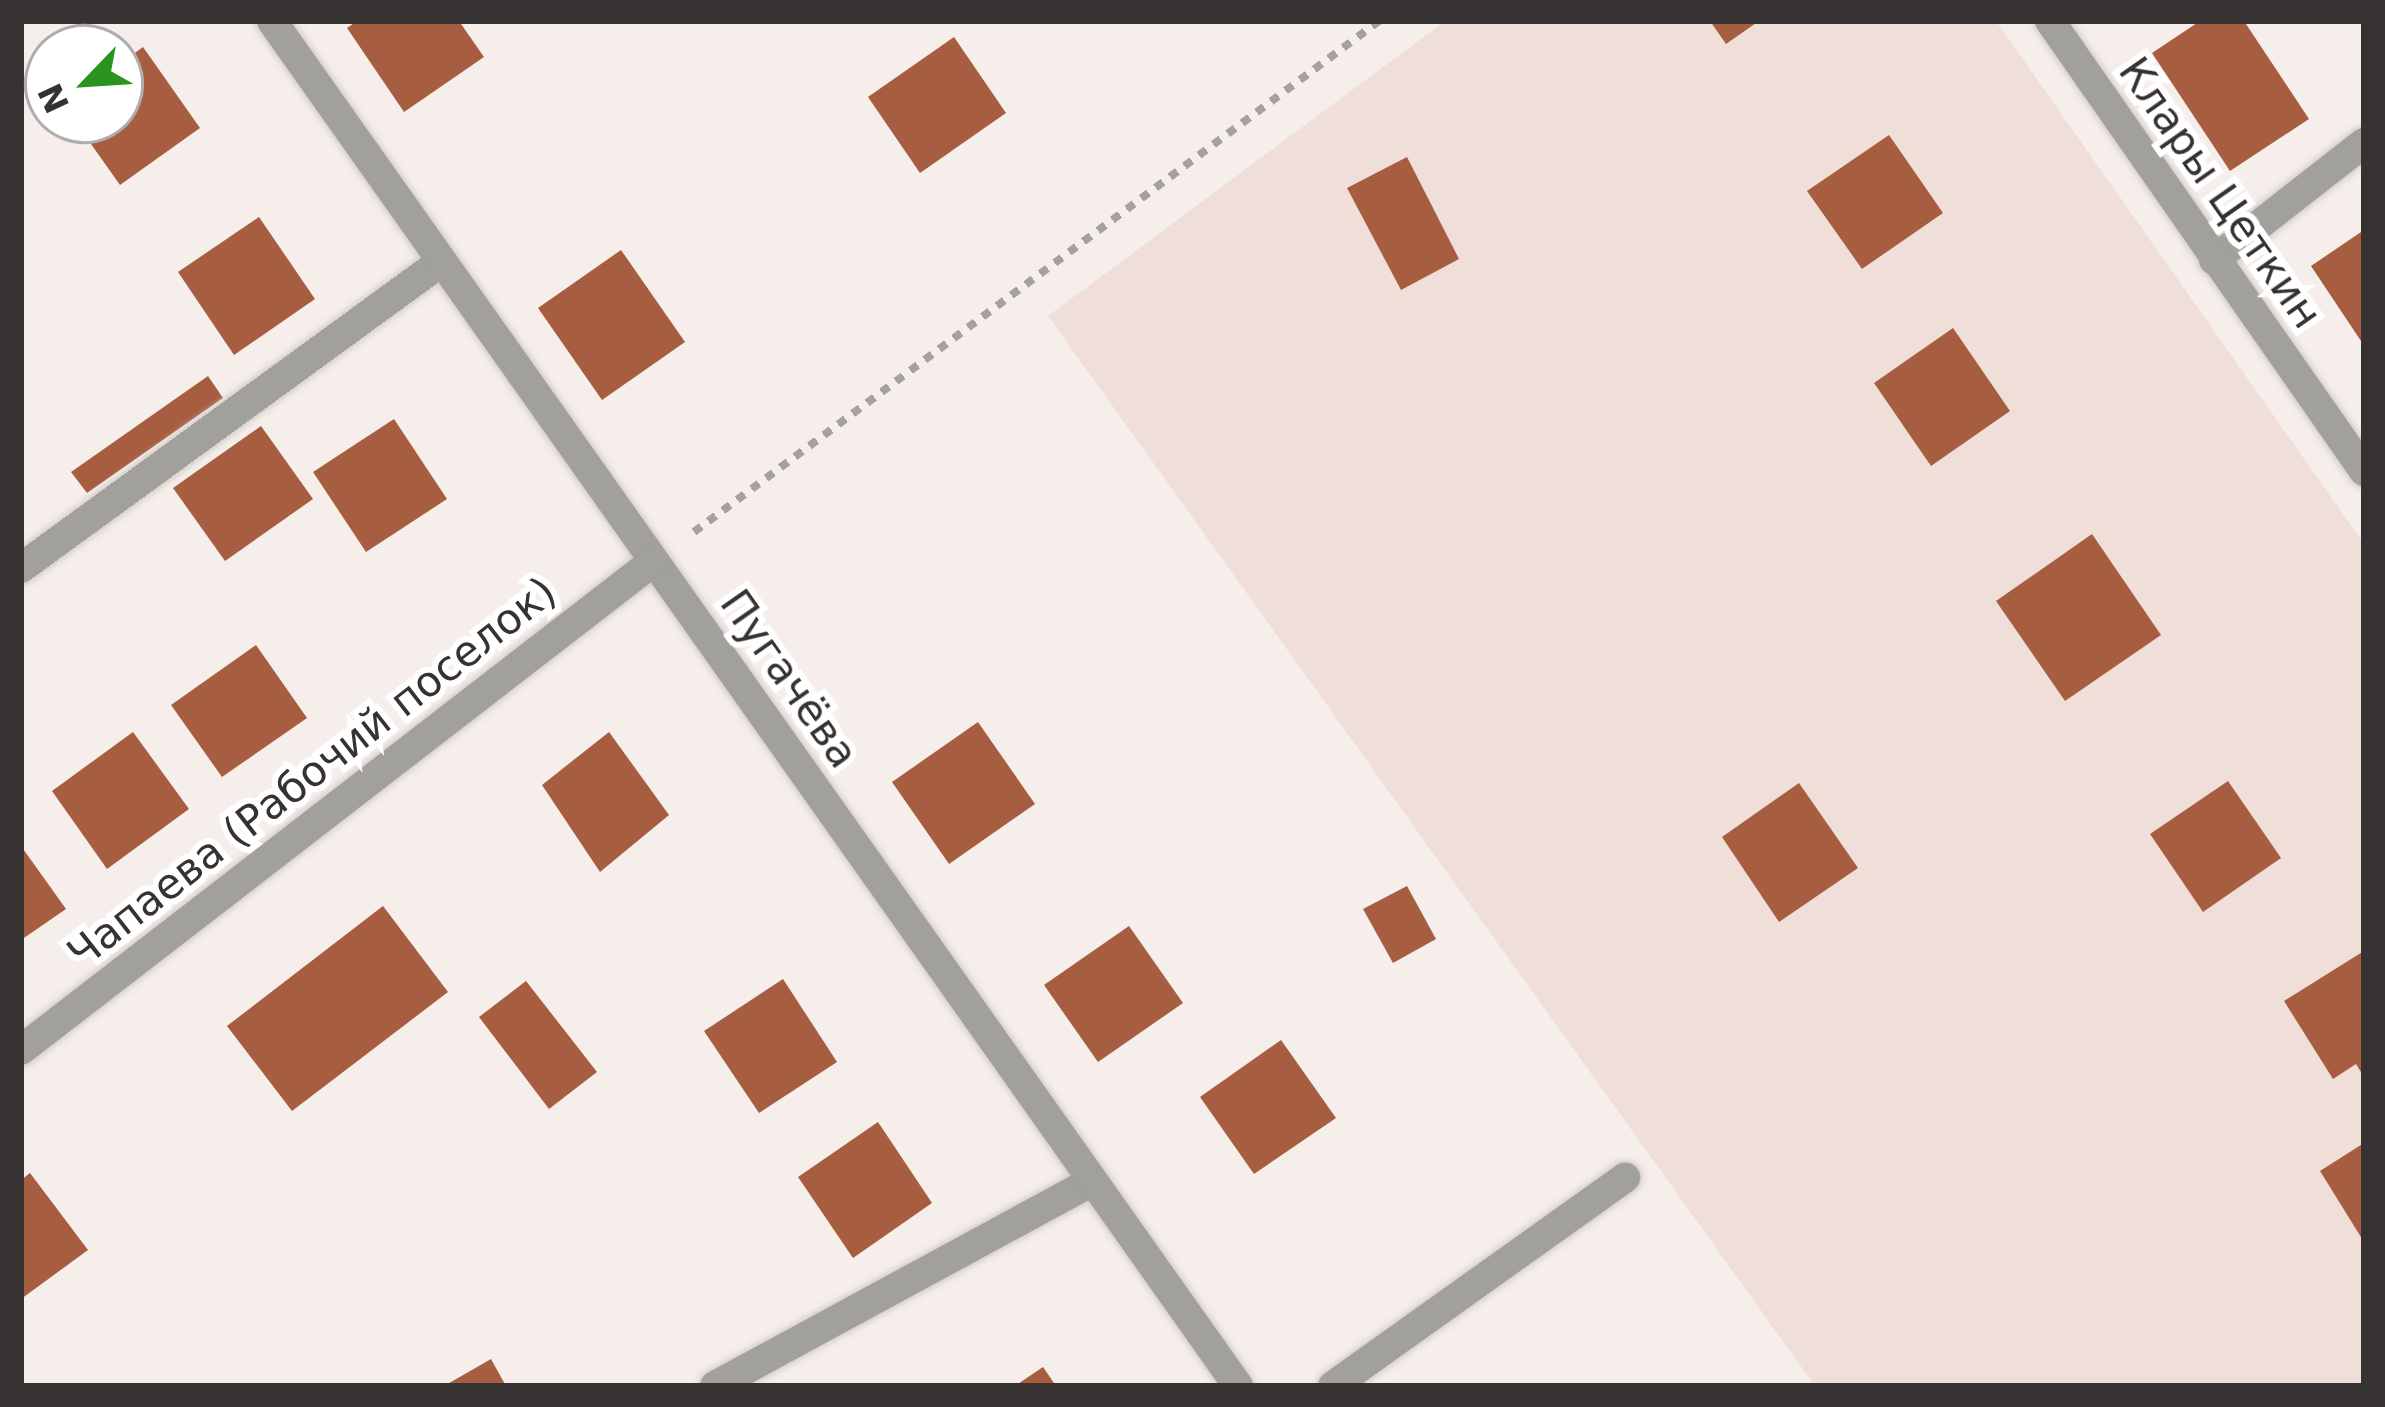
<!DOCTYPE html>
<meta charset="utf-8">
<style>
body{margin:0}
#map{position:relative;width:2385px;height:1407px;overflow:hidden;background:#f6eeea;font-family:"DejaVu Sans",sans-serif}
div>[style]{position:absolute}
.built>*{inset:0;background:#f0dfd9}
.building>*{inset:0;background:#a65d40}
.path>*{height:8px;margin-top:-4px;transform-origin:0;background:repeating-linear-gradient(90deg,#a7a19e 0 9px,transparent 0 18px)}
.roads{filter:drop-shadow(0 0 3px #d3ccc9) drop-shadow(0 0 3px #d3ccc9)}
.lane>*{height:30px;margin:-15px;padding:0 15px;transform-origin:15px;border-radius:15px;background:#a2a09d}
.street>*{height:30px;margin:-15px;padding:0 15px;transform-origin:15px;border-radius:15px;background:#a2a09d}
span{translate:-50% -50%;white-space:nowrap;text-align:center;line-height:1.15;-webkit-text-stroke:12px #fff;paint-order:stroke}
.street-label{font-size:42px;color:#363231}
.frame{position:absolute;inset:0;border:24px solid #363231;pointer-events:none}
.north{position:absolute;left:24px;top:24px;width:120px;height:120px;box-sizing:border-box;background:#fff;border:3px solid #afadad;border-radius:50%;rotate:245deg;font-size:33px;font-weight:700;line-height:48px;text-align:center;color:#363231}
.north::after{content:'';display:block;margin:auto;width:42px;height:54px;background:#29951f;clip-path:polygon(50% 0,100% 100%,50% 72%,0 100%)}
</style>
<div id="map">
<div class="built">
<i style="clip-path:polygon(1445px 21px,1996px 21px,2364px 544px,2364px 1386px,1815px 1386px,1048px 316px)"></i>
</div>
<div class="building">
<i style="clip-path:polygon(357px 21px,459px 21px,484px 57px,404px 112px,347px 28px)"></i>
<i style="clip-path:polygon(1710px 21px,1759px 21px,1726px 44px)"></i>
<i style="clip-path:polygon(2200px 21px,2244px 21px,2309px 119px,2230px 171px,2152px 53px)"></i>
<i style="clip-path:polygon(954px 37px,1006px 113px,920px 173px,868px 97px)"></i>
<i style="clip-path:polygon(143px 47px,200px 128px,120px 185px,74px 120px,120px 120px,120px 64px)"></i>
<i style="clip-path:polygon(1889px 135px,1943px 213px,1862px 269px,1807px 191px)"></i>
<i style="clip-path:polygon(1407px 157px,1459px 259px,1401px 290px,1347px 188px)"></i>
<i style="clip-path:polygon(259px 217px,315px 299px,234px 355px,178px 272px)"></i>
<i style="clip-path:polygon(2364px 230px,2364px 339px,2361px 341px,2311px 266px)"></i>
<i style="clip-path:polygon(621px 250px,685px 342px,602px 400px,538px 308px)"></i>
<i style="clip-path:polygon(1953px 328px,2010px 411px,1931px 466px,1874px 383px)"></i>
<i style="clip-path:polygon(208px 376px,223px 398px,87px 493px,71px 472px)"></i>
<i style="clip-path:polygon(394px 419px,447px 499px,366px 552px,313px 472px)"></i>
<i style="clip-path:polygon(261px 426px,313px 499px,225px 561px,173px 488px)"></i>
<i style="clip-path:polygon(2092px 534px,2161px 635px,2065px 701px,1996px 601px)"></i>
<i style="clip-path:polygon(256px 645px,307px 718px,222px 777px,171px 705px)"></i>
<i style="clip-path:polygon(978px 722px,1035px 804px,949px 864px,892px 782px)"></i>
<i style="clip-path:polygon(133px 732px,189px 809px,107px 869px,52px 791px)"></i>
<i style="clip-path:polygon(609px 732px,669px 815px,600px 872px,542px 785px)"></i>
<i style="clip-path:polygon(2228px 781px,2281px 858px,2203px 912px,2150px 834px)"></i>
<i style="clip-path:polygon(1799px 783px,1858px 868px,1779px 922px,1722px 837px)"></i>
<i style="clip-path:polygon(21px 846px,66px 909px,21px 940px)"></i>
<i style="clip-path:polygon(1407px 886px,1436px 939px,1393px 963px,1363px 909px)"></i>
<i style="clip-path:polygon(383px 906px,448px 992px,292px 1111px,227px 1026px)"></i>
<i style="clip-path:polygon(1129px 926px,1183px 1003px,1098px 1062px,1044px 985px)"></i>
<i style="clip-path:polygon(2364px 951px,2364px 1077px,2356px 1064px,2333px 1079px,2284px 1001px)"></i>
<i style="clip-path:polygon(783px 979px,837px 1062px,759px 1113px,704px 1031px)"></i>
<i style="clip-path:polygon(526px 981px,597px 1072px,549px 1109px,479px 1017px)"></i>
<i style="clip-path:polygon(1281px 1040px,1336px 1118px,1254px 1174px,1200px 1097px)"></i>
<i style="clip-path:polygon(878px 1122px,932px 1203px,853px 1258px,798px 1177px)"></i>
<i style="clip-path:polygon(2364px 1143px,2364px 1242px,2320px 1171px)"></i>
<i style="clip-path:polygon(30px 1173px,88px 1250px,21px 1299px,21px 1180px)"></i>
<i style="clip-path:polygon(491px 1359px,506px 1386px,444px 1386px)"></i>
<i style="clip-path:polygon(1043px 1367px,1056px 1386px,1015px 1386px)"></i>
</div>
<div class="path">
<i style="left:694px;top:532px;width:855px;rotate:-36.72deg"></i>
</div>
<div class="roads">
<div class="lane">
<i style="left:2214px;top:260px;width:190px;rotate:-38deg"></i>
<i style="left:21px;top:568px;width:520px;rotate:-36.08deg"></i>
<i style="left:715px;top:1386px;width:430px;rotate:-28.5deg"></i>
</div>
<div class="street">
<i style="left:272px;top:21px;width:1672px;rotate:54.71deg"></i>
<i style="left:2050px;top:21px;width:549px;rotate:55.09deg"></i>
<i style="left:21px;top:1050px;width:800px;rotate:-37.69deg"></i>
<i style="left:1333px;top:1386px;width:359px;rotate:-35.5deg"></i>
</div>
</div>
<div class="street-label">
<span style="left:2220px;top:193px;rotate:55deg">Клары Цеткин</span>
<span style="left:789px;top:679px;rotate:55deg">Пугачёва</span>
<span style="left:312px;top:773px;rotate:-38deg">Чапаева (Рабочий поселок)</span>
</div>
<div class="frame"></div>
<div class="north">N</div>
</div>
